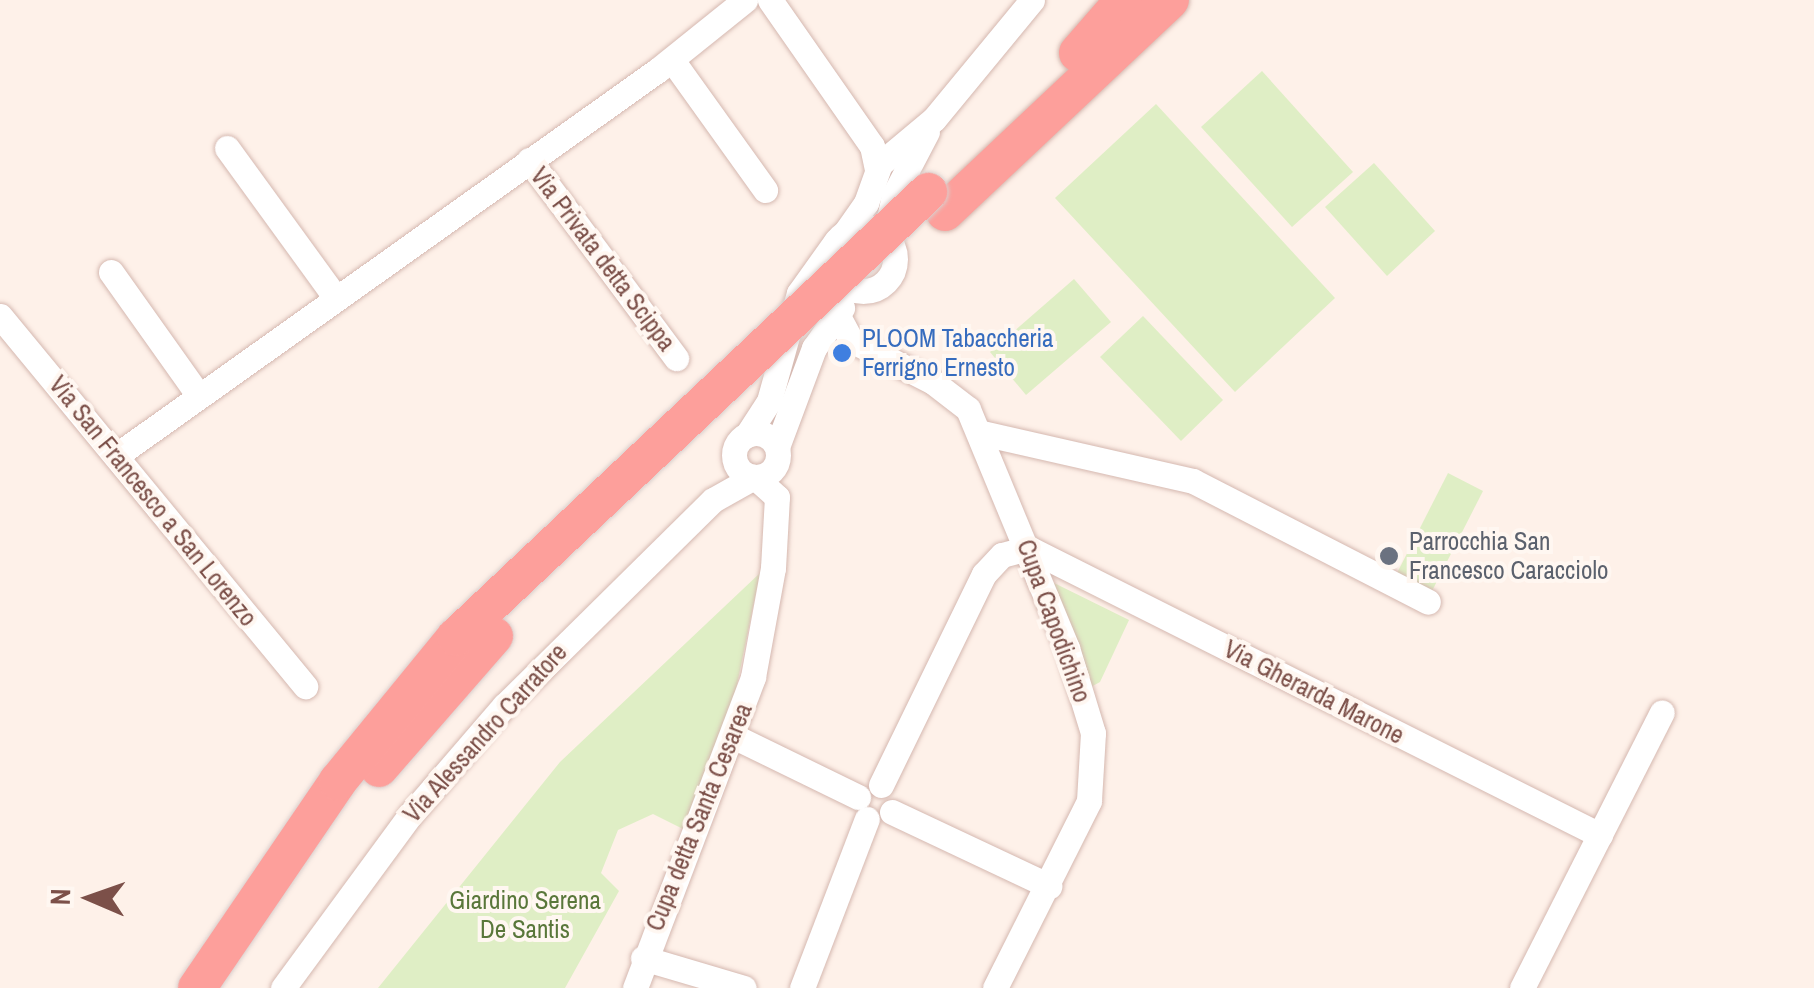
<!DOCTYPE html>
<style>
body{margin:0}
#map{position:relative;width:1814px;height:988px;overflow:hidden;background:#fef1e9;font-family:"Archivo Narrow",sans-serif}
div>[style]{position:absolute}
.green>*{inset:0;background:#dfeec5}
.roads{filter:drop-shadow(0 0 2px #d5b8b0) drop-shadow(0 0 2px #d5b8b0)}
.minor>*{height:25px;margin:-12.5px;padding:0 12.5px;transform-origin:12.5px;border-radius:12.5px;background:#fff}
.minor>.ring{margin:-12.5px;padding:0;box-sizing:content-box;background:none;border:25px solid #fff;border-radius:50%}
.highway>*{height:38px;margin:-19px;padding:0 19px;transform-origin:19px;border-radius:19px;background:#fd9f9b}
.bridges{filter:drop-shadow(0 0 2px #dacecc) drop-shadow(0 0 2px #dacecc)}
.highway-bridge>*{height:38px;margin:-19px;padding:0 19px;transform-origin:19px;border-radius:19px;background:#fd9f9b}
.dots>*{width:28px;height:28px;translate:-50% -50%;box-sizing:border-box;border:5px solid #fff7f1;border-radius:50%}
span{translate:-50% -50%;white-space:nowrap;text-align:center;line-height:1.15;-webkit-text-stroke:8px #fff7f1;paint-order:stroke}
.street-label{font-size:25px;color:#7c5049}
.shop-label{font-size:25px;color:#366cbe}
.left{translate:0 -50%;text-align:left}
.worship-label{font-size:25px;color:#5b616d}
.park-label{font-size:25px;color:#59773a}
.north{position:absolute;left:40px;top:848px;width:100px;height:100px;-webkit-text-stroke:8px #fff7f1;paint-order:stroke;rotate:272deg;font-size:28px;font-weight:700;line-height:40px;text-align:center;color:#7c5049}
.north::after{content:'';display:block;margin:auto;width:35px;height:45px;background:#7c5049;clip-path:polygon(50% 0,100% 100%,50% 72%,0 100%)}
</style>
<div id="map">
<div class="green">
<i style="clip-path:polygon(1262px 71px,1353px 172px,1292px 227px,1201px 127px)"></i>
<i style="clip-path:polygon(1156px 104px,1335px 298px,1235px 392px,1055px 198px)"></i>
<i style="clip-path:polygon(1374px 163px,1435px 231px,1387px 276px,1325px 207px)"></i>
<i style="clip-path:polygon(1074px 279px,1111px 322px,1026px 395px,990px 352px)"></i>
<i style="clip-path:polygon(1143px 316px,1223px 400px,1181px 441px,1100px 357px)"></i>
<i style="clip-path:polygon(1448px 473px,1483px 491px,1431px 593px,1396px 575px)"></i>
<i style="clip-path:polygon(760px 573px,726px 738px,687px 831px,653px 814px,618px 830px,601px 873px,619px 891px,565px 988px,378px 988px,560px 762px)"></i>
<i style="clip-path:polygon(1048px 580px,1129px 620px,1100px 682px,1089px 688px)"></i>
</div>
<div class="roads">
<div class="minor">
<i style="left:770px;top:0;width:178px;rotate:55.1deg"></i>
<i style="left:872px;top:146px;width:25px;rotate:78deg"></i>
<i style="left:672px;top:60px;width:160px;rotate:54.4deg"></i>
<i style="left:227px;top:148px;width:185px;rotate:54deg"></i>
<i style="left:529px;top:160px;width:247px;rotate:53.4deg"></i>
<i class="ring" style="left:831px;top:227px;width:39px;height:39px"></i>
<i style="left:887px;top:228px;width:34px;rotate:-78deg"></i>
<i style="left:894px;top:195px;width:71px;rotate:-62.4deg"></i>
<i style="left:845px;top:233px;width:37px;rotate:-55deg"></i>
<i style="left:866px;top:203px;width:41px;rotate:-70.3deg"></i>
<i style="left:880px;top:164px;width:70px;rotate:-39.8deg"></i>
<i style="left:934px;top:119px;width:154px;rotate:-50.5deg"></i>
<i style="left:111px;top:272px;width:152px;rotate:54.6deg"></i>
<i style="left:837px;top:314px;width:30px;rotate:62deg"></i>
<i style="left:851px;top:340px;width:92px;rotate:27.1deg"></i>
<i style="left:933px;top:382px;width:44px;rotate:37.6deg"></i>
<i style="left:968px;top:409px;width:259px;rotate:67.5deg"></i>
<i style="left:1067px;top:648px;width:89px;rotate:73deg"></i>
<i style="left:1093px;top:733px;width:68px;rotate:93.4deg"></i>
<i style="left:1089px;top:801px;width:209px;rotate:116.7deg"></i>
<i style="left:0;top:316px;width:480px;rotate:50.5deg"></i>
<i class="ring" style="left:734px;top:433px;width:19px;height:19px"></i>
<i style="left:982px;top:433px;width:216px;rotate:12.8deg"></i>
<i style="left:1193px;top:481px;width:264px;rotate:27.2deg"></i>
<i style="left:747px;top:435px;width:40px;rotate:-57.1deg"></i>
<i style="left:769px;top:401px;width:112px;rotate:-74.5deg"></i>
<i style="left:799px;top:293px;width:65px;rotate:-54.4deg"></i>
<i style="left:777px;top:447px;width:106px;rotate:-69.5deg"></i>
<i style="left:814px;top:348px;width:49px;rotate:-55deg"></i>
<i style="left:117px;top:455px;width:664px;rotate:-35.44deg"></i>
<i style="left:658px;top:70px;width:112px;rotate:-38.8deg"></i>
<i style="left:1028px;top:548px;width:640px;rotate:26.65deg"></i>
<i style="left:735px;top:737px;width:137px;rotate:26deg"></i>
<i style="left:881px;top:785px;width:235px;rotate:-64deg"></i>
<i style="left:984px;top:574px;width:26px;rotate:-47deg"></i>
<i style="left:1002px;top:555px;width:27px;rotate:-15deg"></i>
<i style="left:892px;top:812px;width:174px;rotate:25.2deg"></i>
<i style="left:643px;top:958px;width:105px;rotate:16.5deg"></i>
<i style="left:283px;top:988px;width:216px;rotate:-53.7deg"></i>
<i style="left:411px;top:814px;width:143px;rotate:-49.3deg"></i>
<i style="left:504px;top:706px;width:293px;rotate:-44.6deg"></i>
<i style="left:713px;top:500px;width:47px;rotate:-29.3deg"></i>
<i style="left:635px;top:988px;width:333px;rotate:-69.2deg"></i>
<i style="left:753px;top:677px;width:111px;rotate:-79.6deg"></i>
<i style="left:773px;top:568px;width:71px;rotate:-86.8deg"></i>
<i style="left:777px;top:497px;width:30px;rotate:-138deg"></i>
<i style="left:802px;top:988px;width:181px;rotate:-69deg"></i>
<i style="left:1522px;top:988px;width:309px;rotate:-63.1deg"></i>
</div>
<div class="highway">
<i style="left:1078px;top:53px;width:70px;rotate:-49deg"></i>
<i style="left:945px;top:212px;width:309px;rotate:-43.3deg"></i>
</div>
</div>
<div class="bridges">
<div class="highway-bridge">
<i style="left:379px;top:768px;width:175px;rotate:-48.9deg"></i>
<i style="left:197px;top:988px;width:250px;rotate:-55.7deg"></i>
<i style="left:338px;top:781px;width:186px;rotate:-50.7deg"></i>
<i style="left:456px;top:637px;width:649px;rotate:-43.31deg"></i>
</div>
</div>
<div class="dots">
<i style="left:842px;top:353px;background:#3f7fe0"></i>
<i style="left:1389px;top:556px;background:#6b7280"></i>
</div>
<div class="street-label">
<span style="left:603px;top:259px;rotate:53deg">Via Privata detta Scippa</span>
<span style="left:153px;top:501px;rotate:51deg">Via San Francesco a San Lorenzo</span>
<span style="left:1054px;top:621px;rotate:70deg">Cupa Capodichino</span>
<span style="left:1314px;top:692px;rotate:27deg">Via Gherarda Marone</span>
<span style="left:485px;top:733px;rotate:-48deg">Via Alessandro Carratore</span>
<span style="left:699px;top:817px;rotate:-68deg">Cupa detta Santa Cesarea</span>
</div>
<div class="shop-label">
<span class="left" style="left:862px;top:353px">PLOOM Tabaccheria<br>Ferrigno Ernesto</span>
</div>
<div class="worship-label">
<span class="left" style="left:1409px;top:556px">Parrocchia San<br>Francesco Caracciolo</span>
</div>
<div class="park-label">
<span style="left:525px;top:915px">Giardino Serena<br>De Santis</span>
</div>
<div class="north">N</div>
</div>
